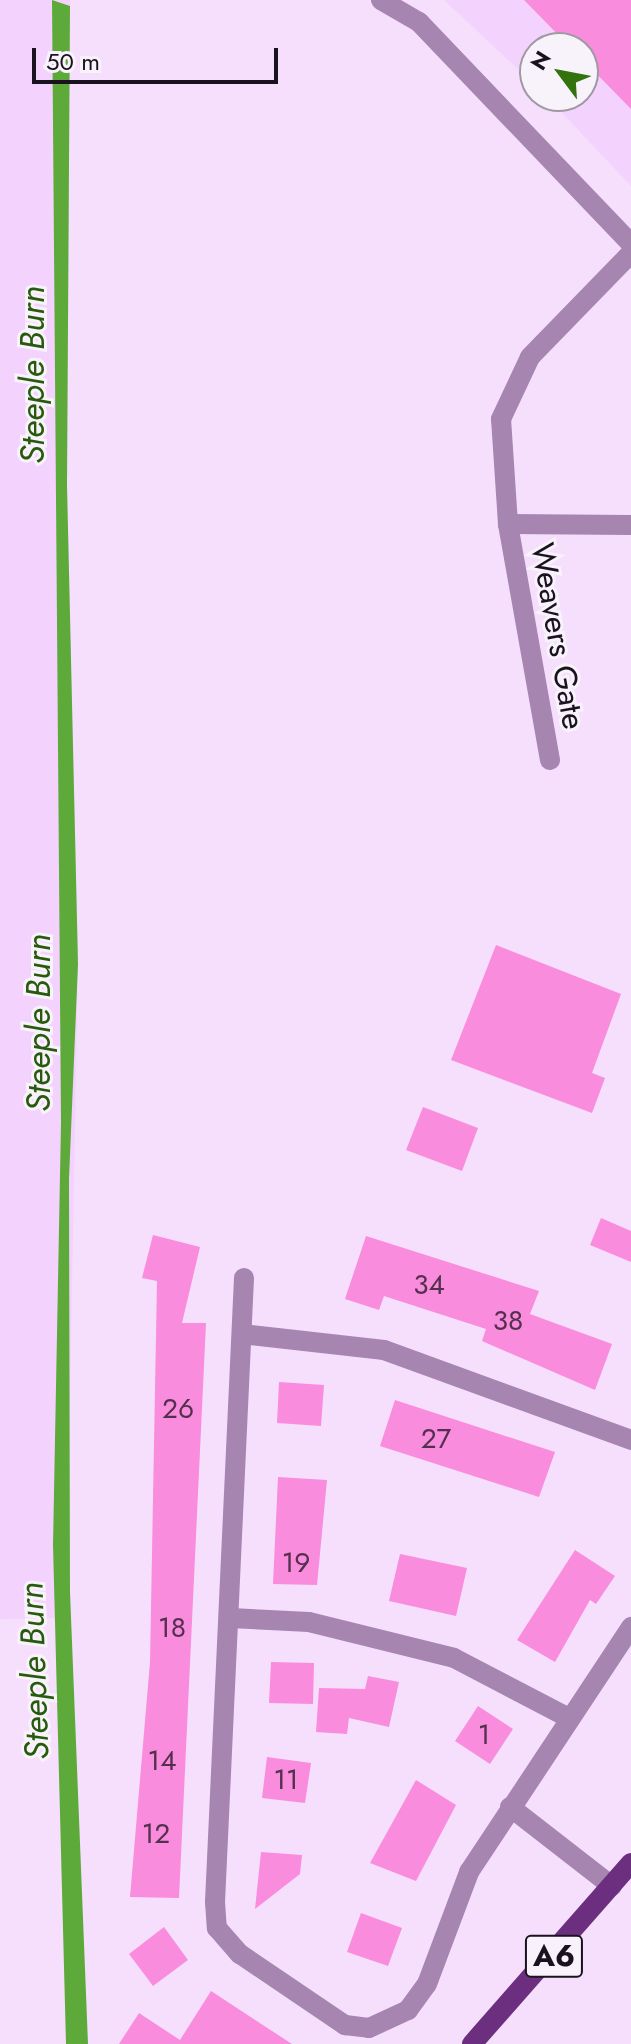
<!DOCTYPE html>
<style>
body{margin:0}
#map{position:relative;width:631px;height:2044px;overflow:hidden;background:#f5dffc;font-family:Jost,sans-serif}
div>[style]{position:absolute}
.built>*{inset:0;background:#f3d3fd}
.water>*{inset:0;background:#5daa3b}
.building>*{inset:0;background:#fa8cdd}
.minor>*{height:20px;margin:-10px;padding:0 10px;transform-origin:10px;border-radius:10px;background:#a685b1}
.major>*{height:20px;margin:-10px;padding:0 10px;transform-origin:10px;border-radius:10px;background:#6c2f7f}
span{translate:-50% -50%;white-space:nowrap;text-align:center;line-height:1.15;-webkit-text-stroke:6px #f8f3fa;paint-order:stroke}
.number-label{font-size:28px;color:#53304e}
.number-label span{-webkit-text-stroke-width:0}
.shield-label span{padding:2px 6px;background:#f8f3fa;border:2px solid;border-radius:6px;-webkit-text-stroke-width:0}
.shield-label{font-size:30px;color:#1b121f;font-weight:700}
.street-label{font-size:32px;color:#1b121f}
.water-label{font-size:34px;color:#285a0e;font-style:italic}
.north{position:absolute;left:519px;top:32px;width:80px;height:80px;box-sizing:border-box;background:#f8f3fa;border:2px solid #a099a2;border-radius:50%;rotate:302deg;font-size:22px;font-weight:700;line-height:32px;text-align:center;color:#1b121f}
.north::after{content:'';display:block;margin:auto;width:28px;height:36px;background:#32730d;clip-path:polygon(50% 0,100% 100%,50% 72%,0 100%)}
.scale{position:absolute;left:32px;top:48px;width:246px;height:36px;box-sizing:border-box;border:4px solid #1b121f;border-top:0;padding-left:10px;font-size:24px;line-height:28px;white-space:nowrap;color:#1b121f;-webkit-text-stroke:6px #f8f3fa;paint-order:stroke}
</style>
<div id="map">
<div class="built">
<i style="clip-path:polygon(0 0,70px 0,67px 485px,78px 964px,66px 1618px,0 1619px)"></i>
<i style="clip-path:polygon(444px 0,631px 0,631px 186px,546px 96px,583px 96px,583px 48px,535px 48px,535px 85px)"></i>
</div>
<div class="water">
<i style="clip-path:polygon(52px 0,70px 6px,67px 485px,78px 964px,69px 1179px,70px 1592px,88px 2044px,66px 2044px,53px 1545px,61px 1122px)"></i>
</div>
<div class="building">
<i style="clip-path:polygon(524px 0,631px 0,631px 109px,583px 60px,583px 48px,571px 48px)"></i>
<i style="clip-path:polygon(496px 945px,621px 994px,592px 1073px,605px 1078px,592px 1113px,451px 1060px)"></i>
<i style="clip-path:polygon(423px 1107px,478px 1128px,462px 1171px,406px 1150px)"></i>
<i style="clip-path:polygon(601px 1218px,631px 1231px,631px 1262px,590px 1245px)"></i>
<i style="clip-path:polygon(153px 1235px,200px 1247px,182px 1323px,206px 1323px,179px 1898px,130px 1897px,150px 1662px,157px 1281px,142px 1278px)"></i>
<i style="clip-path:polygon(366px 1236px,539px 1291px,530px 1314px,612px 1344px,595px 1390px,482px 1341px,486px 1329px,384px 1296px,379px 1310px,345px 1299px)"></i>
<i style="clip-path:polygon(279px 1382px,324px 1385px,321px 1426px,277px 1423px)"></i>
<i style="clip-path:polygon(395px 1400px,555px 1452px,539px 1497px,380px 1446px)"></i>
<i style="clip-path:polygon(278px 1477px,327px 1480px,317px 1585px,273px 1584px)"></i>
<i style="clip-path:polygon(575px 1550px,615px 1576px,596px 1604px,590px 1600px,555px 1662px,517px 1640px)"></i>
<i style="clip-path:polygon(400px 1554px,467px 1568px,456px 1616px,389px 1601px)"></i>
<i style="clip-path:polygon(271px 1662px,314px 1663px,313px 1704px,269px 1703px)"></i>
<i style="clip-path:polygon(368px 1676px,399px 1682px,389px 1727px,349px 1718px,347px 1734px,316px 1732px,319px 1688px,365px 1689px)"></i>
<i style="clip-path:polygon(478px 1706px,513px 1729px,490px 1764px,455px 1741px)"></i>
<i style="clip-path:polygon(267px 1757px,311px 1763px,305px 1803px,262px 1798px)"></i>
<i style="clip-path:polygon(416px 1780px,456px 1805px,416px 1881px,370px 1863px)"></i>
<i style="clip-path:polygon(261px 1852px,302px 1855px,300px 1874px,255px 1909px)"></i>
<i style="clip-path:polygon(361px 1913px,402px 1928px,388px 1966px,347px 1952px)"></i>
<i style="clip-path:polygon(164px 1927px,188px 1960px,153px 1986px,129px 1954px)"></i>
<i style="clip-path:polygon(211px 1991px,292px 2044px,119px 2044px,139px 2013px,180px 2040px)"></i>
</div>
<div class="minor">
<i style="left:381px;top:0;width:44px;rotate:30.1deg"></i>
<i style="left:419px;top:22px;width:307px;rotate:46.3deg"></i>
<i style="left:508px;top:524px;width:123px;rotate:0.5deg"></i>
<i style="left:550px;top:760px;width:240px;rotate:-100.1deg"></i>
<i style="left:508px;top:524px;width:105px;rotate:-93.8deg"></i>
<i style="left:501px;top:419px;width:68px;rotate:-64.9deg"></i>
<i style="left:530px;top:357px;width:145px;rotate:-45.8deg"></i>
<i style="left:244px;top:1278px;width:625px;rotate:92.66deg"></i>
<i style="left:215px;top:1902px;width:26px;rotate:86deg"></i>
<i style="left:217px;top:1928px;width:35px;rotate:49deg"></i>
<i style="left:240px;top:1954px;width:127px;rotate:34.1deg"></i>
<i style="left:345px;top:2025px;width:24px;rotate:7deg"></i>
<i style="left:369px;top:2028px;width:43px;rotate:-24.8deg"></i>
<i style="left:408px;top:2010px;width:32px;rotate:-54deg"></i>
<i style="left:427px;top:1984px;width:120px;rotate:-69.4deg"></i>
<i style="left:469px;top:1872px;width:294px;rotate:-56.5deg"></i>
<i style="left:242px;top:1334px;width:143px;rotate:6.4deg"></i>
<i style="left:384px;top:1350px;width:263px;rotate:20deg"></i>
<i style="left:230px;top:1618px;width:79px;rotate:2.9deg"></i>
<i style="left:309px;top:1622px;width:149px;rotate:13.9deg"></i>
<i style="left:454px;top:1658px;width:130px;rotate:27.6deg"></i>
<i style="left:510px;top:1807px;width:129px;rotate:37.8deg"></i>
</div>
<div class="major">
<i style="left:472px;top:2044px;width:241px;rotate:-48.7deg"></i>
</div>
<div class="number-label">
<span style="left:429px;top:1285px">34</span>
<span style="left:508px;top:1321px">38</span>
<span style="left:178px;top:1409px">26</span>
<span style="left:436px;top:1439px">27</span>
<span style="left:296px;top:1563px">19</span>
<span style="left:172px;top:1628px">18</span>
<span style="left:484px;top:1735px">1</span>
<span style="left:162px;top:1761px">14</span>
<span style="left:286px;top:1780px">11</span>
<span style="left:156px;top:1834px">12</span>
</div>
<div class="shield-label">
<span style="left:554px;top:1956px">A6</span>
</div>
<div class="street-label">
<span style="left:558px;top:636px;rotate:80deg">Weavers Gate</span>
</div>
<div class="water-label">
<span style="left:33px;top:375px;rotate:-90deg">Steeple Burn</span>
<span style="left:39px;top:1023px;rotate:-90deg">Steeple Burn</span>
<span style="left:34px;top:1671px;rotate:-92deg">Steeple Burn</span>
</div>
<div class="north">N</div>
<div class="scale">50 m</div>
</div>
